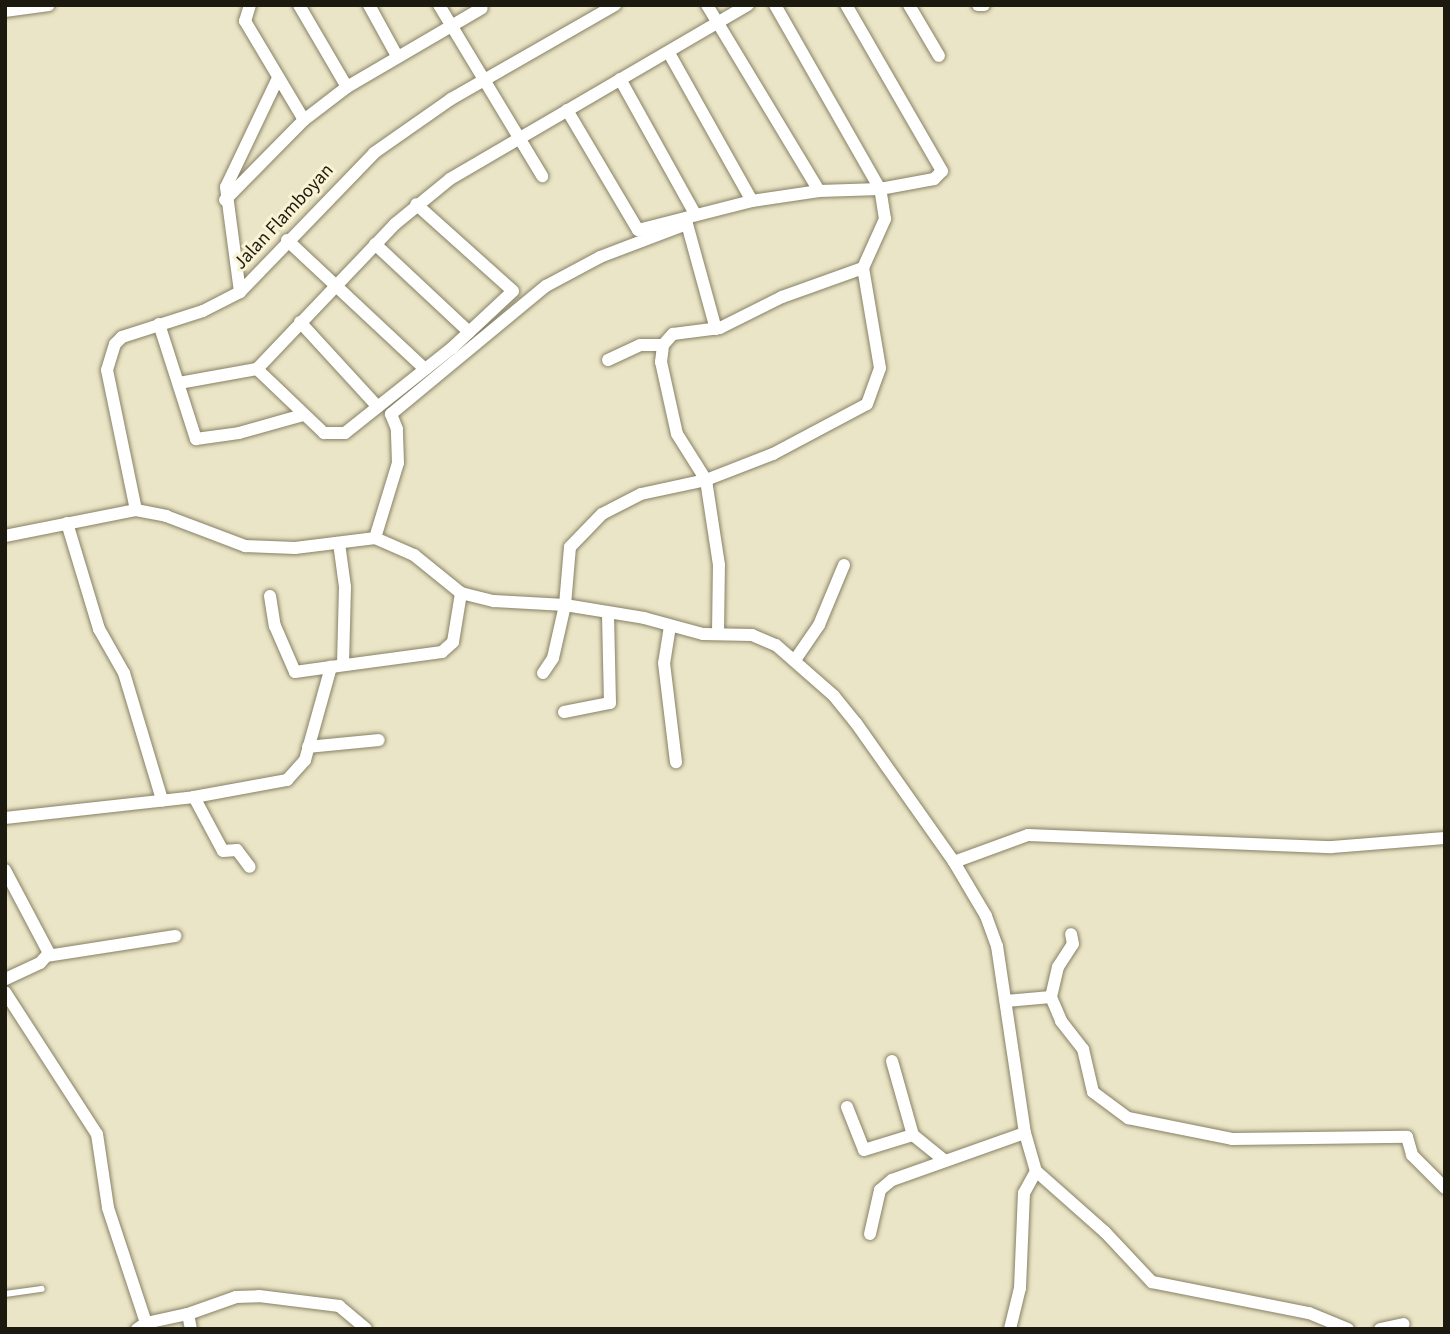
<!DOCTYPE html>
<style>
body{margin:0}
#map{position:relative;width:1450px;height:1334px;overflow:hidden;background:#ebe5c7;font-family:"Source Sans 3",sans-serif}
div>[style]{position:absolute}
.roads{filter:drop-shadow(0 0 2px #878165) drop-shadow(0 0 2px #878165)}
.lane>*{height:6px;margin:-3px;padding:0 3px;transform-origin:3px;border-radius:3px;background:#fff}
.street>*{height:12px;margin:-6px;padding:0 6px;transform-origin:6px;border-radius:6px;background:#fff}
span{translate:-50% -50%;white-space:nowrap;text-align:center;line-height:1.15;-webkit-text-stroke:6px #f9f2d4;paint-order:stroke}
.street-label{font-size:19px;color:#1c1a0f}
.frame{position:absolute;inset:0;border:7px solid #1c1a0f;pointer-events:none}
</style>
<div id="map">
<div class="roads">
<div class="lane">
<i style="left:5px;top:1294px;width:37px;rotate:-8deg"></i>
</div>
<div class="street">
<i style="left:250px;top:5px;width:17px;rotate:107deg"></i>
<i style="left:245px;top:21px;width:115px;rotate:59.2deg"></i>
<i style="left:299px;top:5px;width:95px;rotate:59.7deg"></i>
<i style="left:369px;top:5px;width:58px;rotate:61.2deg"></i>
<i style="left:439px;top:5px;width:200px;rotate:58.9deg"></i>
<i style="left:707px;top:5px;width:217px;rotate:58.9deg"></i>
<i style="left:819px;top:191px;width:68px;rotate:171.5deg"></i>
<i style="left:775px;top:5px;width:212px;rotate:60.3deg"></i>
<i style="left:880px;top:189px;width:61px;rotate:178.1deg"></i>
<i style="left:909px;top:5px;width:59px;rotate:59.5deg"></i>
<i style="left:978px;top:5px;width:6px"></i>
<i style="left:5px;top:11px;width:44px;rotate:-7.8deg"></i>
<i style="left:620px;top:79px;width:154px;rotate:60.9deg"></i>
<i style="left:567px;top:110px;width:139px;rotate:59.4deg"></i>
<i style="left:638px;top:230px;width:118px;rotate:-14.3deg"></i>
<i style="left:752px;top:201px;width:170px;rotate:-119.3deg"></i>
<i style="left:225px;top:200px;width:112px;rotate:-45.4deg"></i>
<i style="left:304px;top:120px;width:54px;rotate:-37.5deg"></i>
<i style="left:347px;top:87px;width:156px;rotate:-30.3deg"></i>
<i style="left:287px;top:240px;width:189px;rotate:43.1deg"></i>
<i style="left:375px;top:244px;width:129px;rotate:43.1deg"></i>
<i style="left:240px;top:292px;width:106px;rotate:-97.6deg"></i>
<i style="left:226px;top:187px;width:119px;rotate:-64.5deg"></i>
<i style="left:300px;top:322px;width:115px;rotate:47.5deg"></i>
<i style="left:159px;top:324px;width:121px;rotate:72.2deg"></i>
<i style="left:196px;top:439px;width:43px;rotate:-7.9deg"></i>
<i style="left:239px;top:433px;width:66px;rotate:-15.7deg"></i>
<i style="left:608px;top:360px;width:35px;rotate:-25deg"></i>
<i style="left:640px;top:345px;width:23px"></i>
<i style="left:257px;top:369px;width:93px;rotate:43.7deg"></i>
<i style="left:324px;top:433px;width:21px"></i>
<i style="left:345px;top:433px;width:137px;rotate:-38.5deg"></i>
<i style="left:452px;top:348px;width:83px;rotate:-43.1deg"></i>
<i style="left:513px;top:291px;width:130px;rotate:-138.1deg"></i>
<i style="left:179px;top:383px;width:79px;rotate:-10.2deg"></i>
<i style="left:257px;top:369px;width:200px;rotate:-46.4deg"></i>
<i style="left:395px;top:224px;width:71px;rotate:-39.3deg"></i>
<i style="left:450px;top:179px;width:345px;rotate:-30.3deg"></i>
<i style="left:136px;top:510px;width:143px;rotate:-101.7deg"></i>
<i style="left:107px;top:370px;width:27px;rotate:-73deg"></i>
<i style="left:115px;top:344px;width:10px;rotate:-45deg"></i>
<i style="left:122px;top:337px;width:85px;rotate:-17.8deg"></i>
<i style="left:203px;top:311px;width:42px;rotate:-27.2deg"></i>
<i style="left:240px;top:292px;width:193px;rotate:-46deg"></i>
<i style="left:374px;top:153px;width:94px;rotate:-35deg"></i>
<i style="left:451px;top:99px;width:189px;rotate:-29.8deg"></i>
<i style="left:67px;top:523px;width:111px;rotate:73.2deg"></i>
<i style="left:99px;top:629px;width:51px;rotate:60.4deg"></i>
<i style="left:124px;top:673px;width:133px;rotate:73.3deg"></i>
<i style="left:5px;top:536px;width:134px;rotate:-11.2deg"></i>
<i style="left:136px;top:510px;width:31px;rotate:11deg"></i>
<i style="left:166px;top:516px;width:85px;rotate:20.8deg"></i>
<i style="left:245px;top:546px;width:50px;rotate:2.3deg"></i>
<i style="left:295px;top:548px;width:81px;rotate:-7.1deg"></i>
<i style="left:375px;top:538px;width:43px;rotate:23.6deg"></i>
<i style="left:414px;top:555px;width:60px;rotate:39deg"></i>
<i style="left:461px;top:593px;width:34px;rotate:14deg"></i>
<i style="left:494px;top:601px;width:71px;rotate:3.2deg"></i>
<i style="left:565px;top:605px;width:80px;rotate:9.3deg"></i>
<i style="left:644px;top:618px;width:61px;rotate:15.2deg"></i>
<i style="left:703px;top:634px;width:49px;rotate:1.2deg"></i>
<i style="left:752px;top:635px;width:26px;rotate:23deg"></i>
<i style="left:776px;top:645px;width:77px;rotate:41.3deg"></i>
<i style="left:834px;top:696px;width:35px;rotate:51deg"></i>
<i style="left:856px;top:723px;width:170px;rotate:54.8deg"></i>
<i style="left:954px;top:862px;width:63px;rotate:59.3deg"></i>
<i style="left:986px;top:916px;width:32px;rotate:70deg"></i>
<i style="left:997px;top:946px;width:189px;rotate:81.5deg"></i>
<i style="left:1025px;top:1133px;width:40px;rotate:74deg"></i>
<i style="left:1036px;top:1171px;width:92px;rotate:41.5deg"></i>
<i style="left:1105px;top:1232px;width:69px;rotate:46.8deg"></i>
<i style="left:1152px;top:1282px;width:160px;rotate:11.2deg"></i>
<i style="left:1309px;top:1313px;width:42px;rotate:22.3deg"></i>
<i style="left:375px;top:538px;width:78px;rotate:-73deg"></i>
<i style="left:398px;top:463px;width:34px;rotate:-92deg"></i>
<i style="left:397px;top:429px;width:16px;rotate:-112deg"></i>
<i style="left:391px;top:414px;width:201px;rotate:-39.6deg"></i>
<i style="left:546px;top:286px;width:61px;rotate:-28.2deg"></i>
<i style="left:600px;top:257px;width:93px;rotate:-20.8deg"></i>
<i style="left:687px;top:224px;width:109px;rotate:74.6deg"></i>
<i style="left:339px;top:543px;width:44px;rotate:82.2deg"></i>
<i style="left:345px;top:587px;width:77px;rotate:91.5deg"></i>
<i style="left:270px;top:596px;width:30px;rotate:81deg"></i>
<i style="left:275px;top:626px;width:50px;rotate:66.5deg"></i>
<i style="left:295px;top:672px;width:36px;rotate:-8deg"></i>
<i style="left:670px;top:626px;width:37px;rotate:99deg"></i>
<i style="left:664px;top:663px;width:100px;rotate:83.1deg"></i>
<i style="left:718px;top:633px;width:68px;rotate:-89.2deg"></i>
<i style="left:719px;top:565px;width:86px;rotate:-98.7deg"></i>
<i style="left:706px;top:480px;width:54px;rotate:-122.2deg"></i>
<i style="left:677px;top:434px;width:74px;rotate:-102.5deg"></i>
<i style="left:661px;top:362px;width:17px;rotate:-83deg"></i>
<i style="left:663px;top:345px;width:15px;rotate:-48deg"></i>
<i style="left:673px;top:334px;width:47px;rotate:-7.3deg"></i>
<i style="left:720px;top:328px;width:69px;rotate:-26.6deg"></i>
<i style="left:782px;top:297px;width:86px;rotate:-19.7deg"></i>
<i style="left:863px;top:268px;width:54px;rotate:-65.8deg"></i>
<i style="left:885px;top:219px;width:30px;rotate:-99deg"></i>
<i style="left:880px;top:189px;width:55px;rotate:-10.5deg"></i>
<i style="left:934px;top:179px;width:11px;rotate:-45deg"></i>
<i style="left:942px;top:171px;width:192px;rotate:-120deg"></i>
<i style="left:795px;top:660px;width:42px;rotate:-55.6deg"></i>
<i style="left:819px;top:625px;width:65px;rotate:-67.4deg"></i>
<i style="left:543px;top:673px;width:18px;rotate:-56deg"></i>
<i style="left:553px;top:658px;width:54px;rotate:-77.2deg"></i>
<i style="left:565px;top:605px;width:58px;rotate:-85.1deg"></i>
<i style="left:570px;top:547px;width:46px;rotate:-45.9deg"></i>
<i style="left:602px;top:514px;width:44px;rotate:-27.1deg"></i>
<i style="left:641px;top:494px;width:66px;rotate:-12.2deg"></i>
<i style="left:706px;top:480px;width:72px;rotate:-21.2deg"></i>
<i style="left:773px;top:454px;width:106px;rotate:-28deg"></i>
<i style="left:867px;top:404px;width:38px;rotate:-70deg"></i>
<i style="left:880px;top:368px;width:101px;rotate:-99.6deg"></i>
<i style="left:564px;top:712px;width:47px;rotate:-11.1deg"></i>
<i style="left:610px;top:703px;width:89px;rotate:-91.3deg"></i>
<i style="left:308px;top:747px;width:71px;rotate:-5.6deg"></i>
<i style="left:194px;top:797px;width:61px;rotate:61.8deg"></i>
<i style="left:223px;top:851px;width:14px;rotate:-4deg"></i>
<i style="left:237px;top:850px;width:21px;rotate:53deg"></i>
<i style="left:5px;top:818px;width:190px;rotate:-6.3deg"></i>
<i style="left:194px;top:797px;width:95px;rotate:-10.4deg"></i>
<i style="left:287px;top:780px;width:27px;rotate:-48deg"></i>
<i style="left:305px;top:760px;width:97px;rotate:-74.4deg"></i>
<i style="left:331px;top:667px;width:112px;rotate:-7.7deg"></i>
<i style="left:442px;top:652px;width:15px;rotate:-42deg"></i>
<i style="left:453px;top:642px;width:50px;rotate:-80.7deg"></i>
<i style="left:954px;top:862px;width:79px;rotate:-20deg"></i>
<i style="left:1028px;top:835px;width:304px;rotate:2.3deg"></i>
<i style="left:1332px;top:847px;width:113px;rotate:-4.6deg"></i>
<i style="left:5px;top:870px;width:94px;rotate:62.1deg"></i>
<i style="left:49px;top:953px;width:13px;rotate:132deg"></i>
<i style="left:40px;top:963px;width:38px;rotate:155deg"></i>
<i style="left:47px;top:956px;width:130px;rotate:-8.9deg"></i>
<i style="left:5px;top:992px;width:169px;rotate:57.1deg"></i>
<i style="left:97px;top:1134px;width:75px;rotate:81.5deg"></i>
<i style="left:108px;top:1208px;width:121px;rotate:71.7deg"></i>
<i style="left:146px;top:1323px;width:11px;rotate:146deg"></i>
<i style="left:1051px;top:997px;width:26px;rotate:67deg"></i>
<i style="left:1061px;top:1021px;width:36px;rotate:52deg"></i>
<i style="left:1083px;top:1049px;width:44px;rotate:76.9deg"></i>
<i style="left:1093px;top:1092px;width:44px;rotate:36.6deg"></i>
<i style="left:1128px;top:1118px;width:106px;rotate:11.4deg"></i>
<i style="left:1232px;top:1139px;width:175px;rotate:-0.7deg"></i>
<i style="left:1407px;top:1137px;width:19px;rotate:74deg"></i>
<i style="left:1412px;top:1155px;width:47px;rotate:45deg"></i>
<i style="left:1006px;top:1001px;width:45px;rotate:-5.1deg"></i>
<i style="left:1051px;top:997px;width:31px;rotate:-77deg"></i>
<i style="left:1058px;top:967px;width:27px;rotate:-57deg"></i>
<i style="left:1073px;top:944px;width:10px;rotate:-101deg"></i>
<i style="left:892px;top:1061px;width:77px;rotate:74.2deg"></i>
<i style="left:913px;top:1135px;width:40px;rotate:39deg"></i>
<i style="left:847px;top:1107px;width:46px;rotate:68.4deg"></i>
<i style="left:864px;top:1150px;width:51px;rotate:-17deg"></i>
<i style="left:870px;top:1234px;width:45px;rotate:-77.2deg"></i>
<i style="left:880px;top:1190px;width:16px;rotate:-40deg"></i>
<i style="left:892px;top:1180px;width:141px;rotate:-19.5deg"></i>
<i style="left:188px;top:1314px;width:51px;rotate:-19.5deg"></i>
<i style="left:236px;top:1297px;width:23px;rotate:-2deg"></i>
<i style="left:259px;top:1296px;width:81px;rotate:7.1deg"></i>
<i style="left:339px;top:1306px;width:35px;rotate:40deg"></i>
<i style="left:146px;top:1323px;width:43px;rotate:-12.1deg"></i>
<i style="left:188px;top:1314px;width:15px;rotate:79deg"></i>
<i style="left:1010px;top:1329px;width:42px;rotate:-76.3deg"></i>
<i style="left:1020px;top:1288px;width:95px;rotate:-87.6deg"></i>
<i style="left:1024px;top:1193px;width:25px;rotate:-61deg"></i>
<i style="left:1380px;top:1329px;width:24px;rotate:-12deg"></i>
</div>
</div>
<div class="street-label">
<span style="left:284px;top:217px;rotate:-47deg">Jalan Flamboyan</span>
</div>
<div class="frame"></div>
</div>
